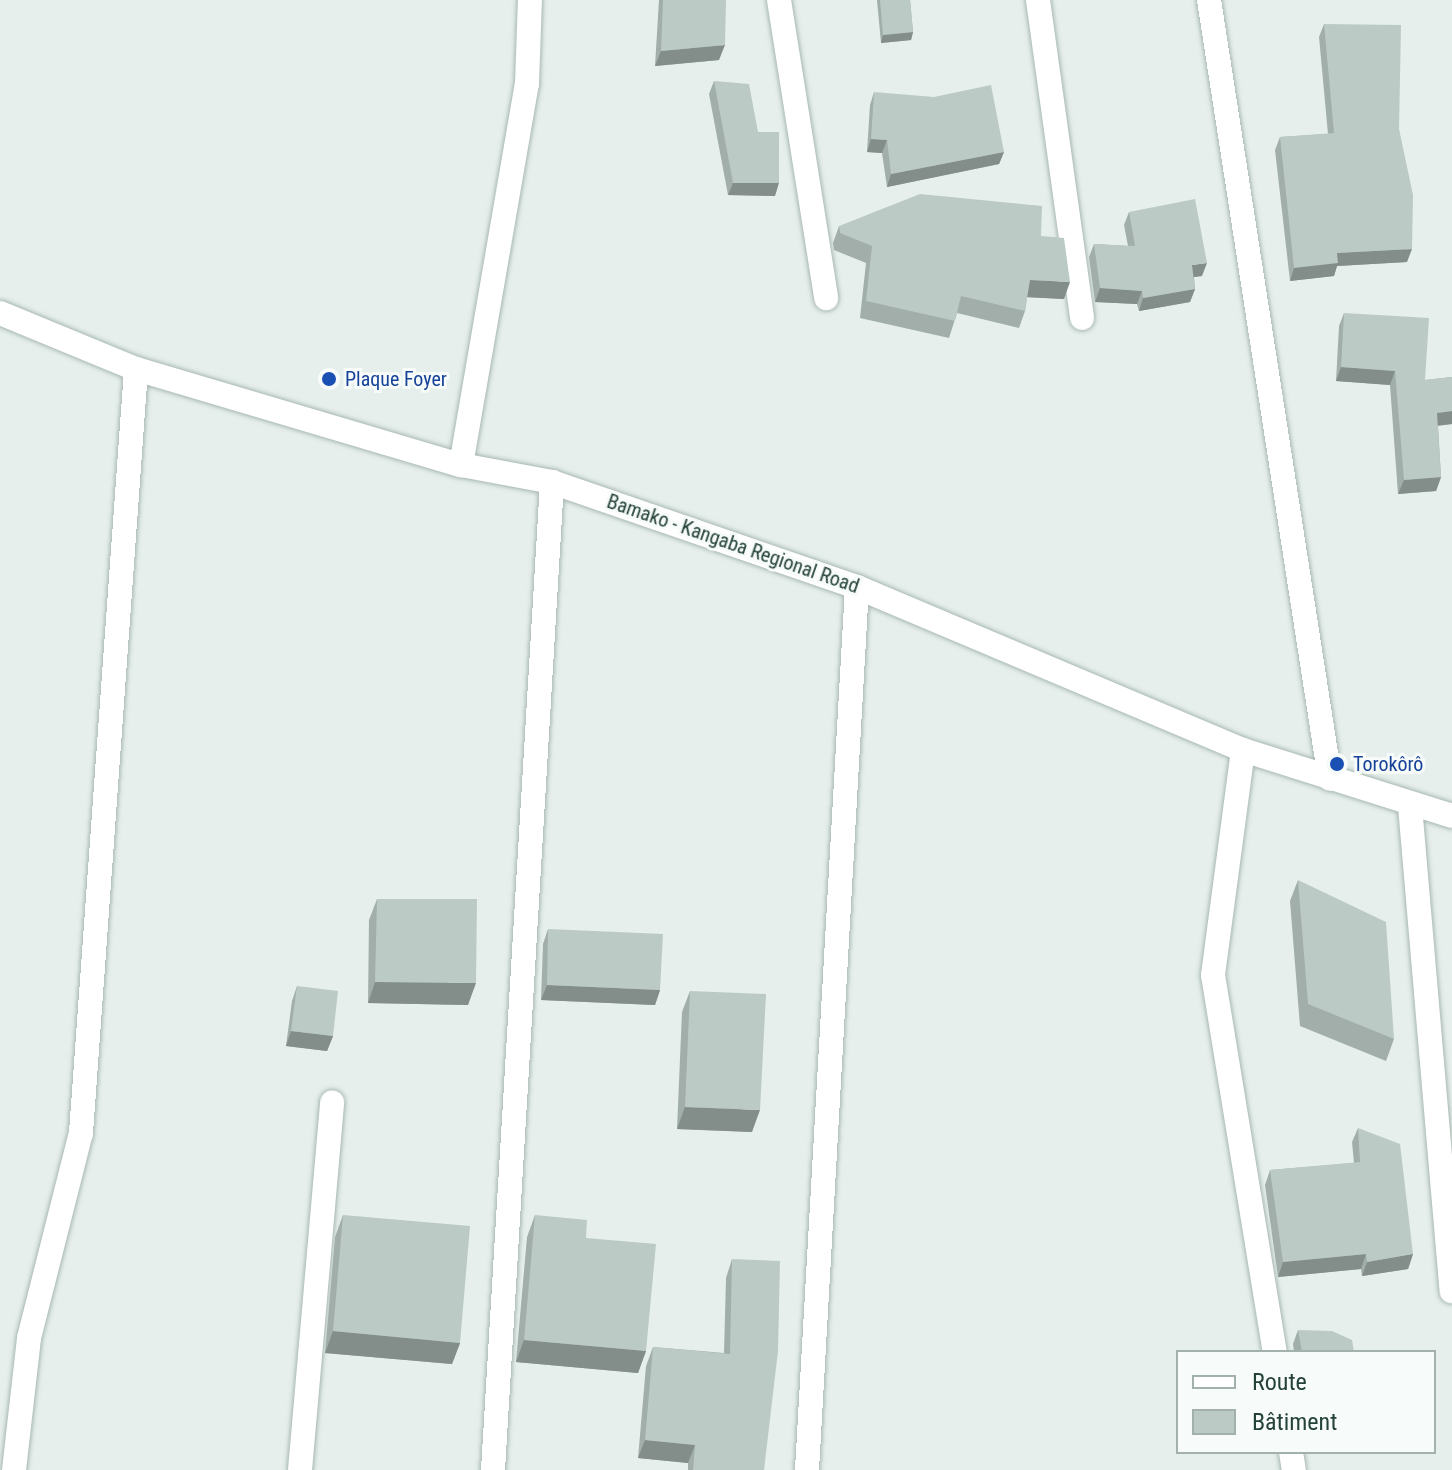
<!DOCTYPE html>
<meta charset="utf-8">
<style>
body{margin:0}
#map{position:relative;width:1452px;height:1470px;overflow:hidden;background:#e6efeb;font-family:"Roboto Condensed",sans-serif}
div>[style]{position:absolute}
.roads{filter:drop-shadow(0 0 2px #a8b8b2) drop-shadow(0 0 2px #a8b8b2)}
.minor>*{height:24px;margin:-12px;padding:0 12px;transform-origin:12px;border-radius:12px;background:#fff}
.wall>*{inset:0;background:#a1aea9}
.shaded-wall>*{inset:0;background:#838d89}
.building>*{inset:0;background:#bbcac4}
.dots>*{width:22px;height:22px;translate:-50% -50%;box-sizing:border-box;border:4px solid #f7fbf9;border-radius:50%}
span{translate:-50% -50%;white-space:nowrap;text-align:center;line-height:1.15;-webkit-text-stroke:6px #f7fbf9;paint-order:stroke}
.transit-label{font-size:20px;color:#164399}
.left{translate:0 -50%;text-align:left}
.street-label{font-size:20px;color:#24423a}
.legend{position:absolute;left:1176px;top:1350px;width:260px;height:104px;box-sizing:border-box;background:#f7fbf9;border:2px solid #a3b1ad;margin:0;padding:10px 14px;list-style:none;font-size:24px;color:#24423a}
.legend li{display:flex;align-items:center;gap:16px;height:40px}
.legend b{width:40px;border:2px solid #a3b1ad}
</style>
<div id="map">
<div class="roads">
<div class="minor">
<i style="left:779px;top:0;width:302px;rotate:81deg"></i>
<i style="left:1038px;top:0;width:321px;rotate:82.1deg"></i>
<i style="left:1209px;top:0;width:788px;rotate:81.17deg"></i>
<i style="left:0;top:313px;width:147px;rotate:22.4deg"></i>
<i style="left:136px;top:369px;width:339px;rotate:16.5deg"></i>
<i style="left:461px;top:465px;width:93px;rotate:10.6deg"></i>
<i style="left:552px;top:482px;width:323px;rotate:19deg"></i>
<i style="left:857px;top:587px;width:419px;rotate:22.9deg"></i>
<i style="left:1243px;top:750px;width:219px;rotate:17.5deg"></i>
<i style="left:461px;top:465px;width:387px;rotate:-80.2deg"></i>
<i style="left:527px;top:84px;width:84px;rotate:-88deg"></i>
<i style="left:1243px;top:750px;width:227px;rotate:97.6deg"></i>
<i style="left:1213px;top:975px;width:382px;rotate:80.7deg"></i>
<i style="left:1410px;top:806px;width:487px;rotate:85.1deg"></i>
<i style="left:1291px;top:1452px;width:18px;rotate:81deg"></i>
<i style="left:14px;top:1470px;width:133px;rotate:-83.5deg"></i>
<i style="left:29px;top:1338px;width:211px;rotate:-75.8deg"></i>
<i style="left:81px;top:1133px;width:766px;rotate:-85.88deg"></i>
<i style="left:300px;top:1470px;width:369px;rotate:-85deg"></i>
<i style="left:493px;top:1470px;width:990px;rotate:-86.58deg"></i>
<i style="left:807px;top:1470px;width:884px;rotate:-86.76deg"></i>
</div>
</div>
<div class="wall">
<i style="clip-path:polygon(659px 0,726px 0,719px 60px,655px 66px)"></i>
<i style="clip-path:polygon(877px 0,910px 0,913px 32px,911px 40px,881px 43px)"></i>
<i style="clip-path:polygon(1324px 24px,1399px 129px,1407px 262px,1337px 266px,1334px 276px,1290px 281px,1275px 150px,1280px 137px,1328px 134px,1319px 37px)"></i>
<i style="clip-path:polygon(714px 81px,758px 132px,775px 196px,728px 195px,709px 94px)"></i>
<i style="clip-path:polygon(874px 92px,1004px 152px,999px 164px,887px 187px,882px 153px,867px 152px,870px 105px)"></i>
<i style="clip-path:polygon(1129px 212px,1202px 276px,1194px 277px,1195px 289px,1190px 302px,1139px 311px,1137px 304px,1095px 302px,1089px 257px,1094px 244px,1128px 246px,1124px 225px)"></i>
<i style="clip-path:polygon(839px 226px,1041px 236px,1064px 299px,1027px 297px,1025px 311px,1019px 328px,957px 313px,949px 338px,860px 318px,866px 263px,834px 250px,833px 243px)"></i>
<i style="clip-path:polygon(1344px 313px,1425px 380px,1452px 377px,1452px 424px,1438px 426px,1441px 477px,1436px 491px,1398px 494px,1390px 385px,1336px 381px,1339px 326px)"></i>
<i style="clip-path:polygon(1298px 880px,1394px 1039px,1386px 1061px,1300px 1026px,1290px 901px)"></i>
<i style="clip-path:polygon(377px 899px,468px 1005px,368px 1003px,369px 920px)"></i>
<i style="clip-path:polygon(548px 929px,660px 990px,655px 1005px,541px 1000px,543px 944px)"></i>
<i style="clip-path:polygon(297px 986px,333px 1036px,327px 1051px,286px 1046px,292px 1001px)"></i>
<i style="clip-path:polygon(690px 991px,752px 1132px,677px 1129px,682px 1012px)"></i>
<i style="clip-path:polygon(1358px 1128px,1413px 1254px,1408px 1269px,1362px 1276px,1361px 1269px,1278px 1277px,1265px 1185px,1270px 1170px,1354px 1163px,1352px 1142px)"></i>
<i style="clip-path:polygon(343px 1215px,460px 1343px,452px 1364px,325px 1353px,335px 1237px)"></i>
<i style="clip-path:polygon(535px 1215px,586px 1238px,646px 1351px,638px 1373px,516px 1362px,527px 1237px)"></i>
<i style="clip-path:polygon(732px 1259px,764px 1470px,688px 1470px,688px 1463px,638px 1458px,646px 1366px,653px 1347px,724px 1353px,726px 1278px)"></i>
<i style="clip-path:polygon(1298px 1330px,1354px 1352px,1294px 1352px,1293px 1344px)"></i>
</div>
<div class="shaded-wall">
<i style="clip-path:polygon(913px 32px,911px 40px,881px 43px,883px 35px)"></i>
<i style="clip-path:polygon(725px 45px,719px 60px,655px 66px,661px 51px)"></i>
<i style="clip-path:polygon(871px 139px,887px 140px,882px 153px,867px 152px)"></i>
<i style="clip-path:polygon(1004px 152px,999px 164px,887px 187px,891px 174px)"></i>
<i style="clip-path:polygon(733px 183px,779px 183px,775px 196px,728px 195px)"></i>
<i style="clip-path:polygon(1412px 249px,1407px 262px,1337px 266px,1334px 276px,1290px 281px,1294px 268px,1337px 253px)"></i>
<i style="clip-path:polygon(1207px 263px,1202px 276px,1187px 278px,1192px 265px)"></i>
<i style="clip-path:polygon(1030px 280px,1070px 282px,1064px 299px,1024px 297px)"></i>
<i style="clip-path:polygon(1100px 288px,1142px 291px,1137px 304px,1095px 302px)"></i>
<i style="clip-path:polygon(1195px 289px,1190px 302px,1139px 311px,1143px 298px)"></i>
<i style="clip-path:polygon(1341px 367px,1395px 371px,1390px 385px,1336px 381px)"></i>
<i style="clip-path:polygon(1452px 411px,1452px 424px,1432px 426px,1437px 413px)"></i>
<i style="clip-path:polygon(1441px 477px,1436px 491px,1398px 494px,1404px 480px)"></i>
<i style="clip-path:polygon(375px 982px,476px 983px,468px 1005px,368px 1003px)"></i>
<i style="clip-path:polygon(547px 985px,660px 990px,655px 1005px,541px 1000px)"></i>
<i style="clip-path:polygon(291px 1031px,333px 1036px,327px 1051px,286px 1046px)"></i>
<i style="clip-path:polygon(685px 1107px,760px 1110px,752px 1132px,677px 1129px)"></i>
<i style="clip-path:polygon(1366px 1254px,1361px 1269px,1278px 1277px,1283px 1262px)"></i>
<i style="clip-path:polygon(1413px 1254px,1408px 1269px,1362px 1276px,1367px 1262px)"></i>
<i style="clip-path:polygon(333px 1331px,460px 1343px,452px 1364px,325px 1353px)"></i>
<i style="clip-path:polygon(524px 1340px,646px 1351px,638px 1373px,516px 1362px)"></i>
<i style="clip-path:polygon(645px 1440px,695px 1445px,688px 1463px,638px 1458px)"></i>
</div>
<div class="building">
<i style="clip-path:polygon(663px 0,726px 0,725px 45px,661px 51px)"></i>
<i style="clip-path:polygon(880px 0,910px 0,913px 32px,883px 35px)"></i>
<i style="clip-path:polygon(1324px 24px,1401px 25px,1399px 129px,1413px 195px,1412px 249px,1337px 253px,1338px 263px,1294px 268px,1280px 137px,1334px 133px)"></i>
<i style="clip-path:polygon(714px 81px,749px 84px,758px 132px,779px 132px,779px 183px,733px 183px)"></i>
<i style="clip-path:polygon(991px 85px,1004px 152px,891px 174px,887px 140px,871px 139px,874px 92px,934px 97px)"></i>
<i style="clip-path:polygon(920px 194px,1042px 206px,1041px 236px,1064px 238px,1070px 282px,1030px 280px,1025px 311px,961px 296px,955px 321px,866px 301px,872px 246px,840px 233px,839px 226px)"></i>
<i style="clip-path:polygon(1195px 199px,1207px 263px,1192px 265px,1195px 289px,1143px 298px,1142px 291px,1100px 288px,1094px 244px,1135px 246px,1129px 212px)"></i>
<i style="clip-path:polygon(1344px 313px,1429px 318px,1425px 380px,1452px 377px,1452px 411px,1437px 413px,1441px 477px,1404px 480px,1395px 371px,1341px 367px)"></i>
<i style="clip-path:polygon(1298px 880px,1386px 922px,1394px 1039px,1308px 1004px)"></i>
<i style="clip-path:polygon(377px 899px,477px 899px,476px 983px,375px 982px)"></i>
<i style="clip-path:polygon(548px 929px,663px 934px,660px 990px,547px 985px)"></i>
<i style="clip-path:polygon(297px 986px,338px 991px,333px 1036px,291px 1031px)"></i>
<i style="clip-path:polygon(690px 991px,766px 994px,760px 1110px,685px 1107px)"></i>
<i style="clip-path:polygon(1358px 1128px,1400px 1144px,1413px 1254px,1367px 1262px,1366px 1254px,1283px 1262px,1270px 1170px,1360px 1162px)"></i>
<i style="clip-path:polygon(343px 1215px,470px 1226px,460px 1343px,333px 1331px)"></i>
<i style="clip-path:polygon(535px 1215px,587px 1220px,586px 1238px,656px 1244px,646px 1351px,524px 1340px)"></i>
<i style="clip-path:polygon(732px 1259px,780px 1261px,778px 1351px,764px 1470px,693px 1470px,695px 1445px,645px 1440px,653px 1347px,730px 1354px)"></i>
<i style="clip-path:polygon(1298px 1330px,1332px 1331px,1352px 1340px,1354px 1352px,1302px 1352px)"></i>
</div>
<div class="dots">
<i style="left:329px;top:379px;background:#1a4fb4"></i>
<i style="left:1337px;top:764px;background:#1a4fb4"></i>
</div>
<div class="transit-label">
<span class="left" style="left:345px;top:379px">Plaque Foyer</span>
<span class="left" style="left:1353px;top:764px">Torokôrô</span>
</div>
<div class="street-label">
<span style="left:733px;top:544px;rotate:19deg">Bamako - Kangaba Regional Road</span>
</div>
<ul class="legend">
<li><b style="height:10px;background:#fff"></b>Route</li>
<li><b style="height:22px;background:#bbcac4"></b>Bâtiment</li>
</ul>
</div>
